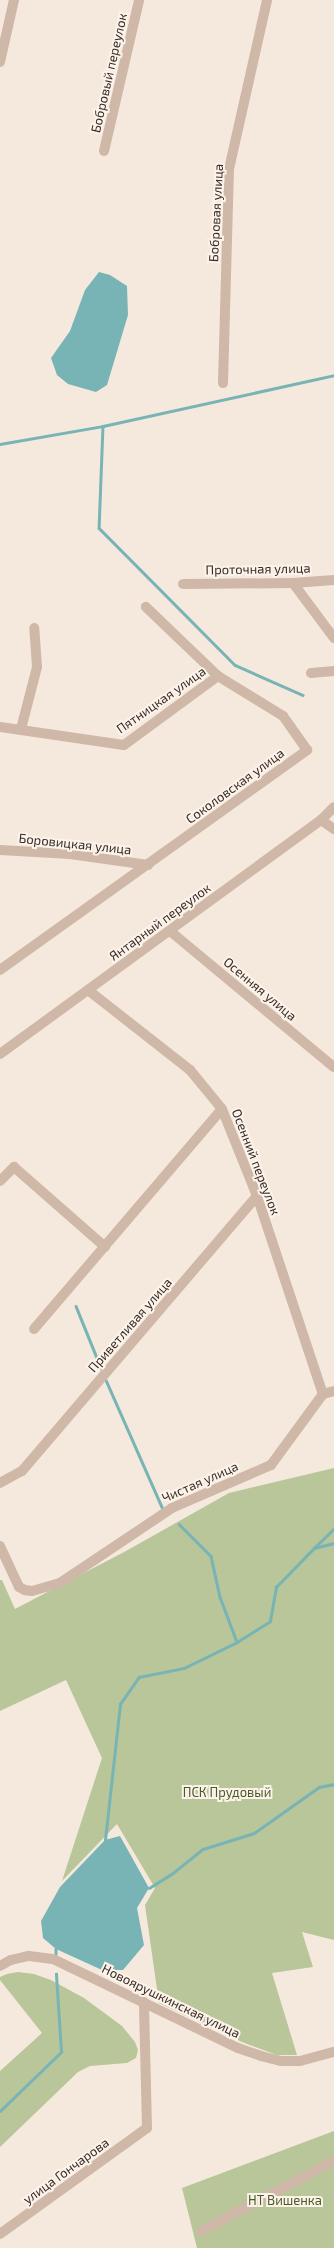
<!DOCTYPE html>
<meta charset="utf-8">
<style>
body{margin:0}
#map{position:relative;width:334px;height:2248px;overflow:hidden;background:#f5e9dd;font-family:"Exo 2",sans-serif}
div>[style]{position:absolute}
.green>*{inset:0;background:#b8c69a}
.water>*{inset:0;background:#78b4b5}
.stream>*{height:2.5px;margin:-1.25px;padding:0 1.25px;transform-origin:1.25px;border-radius:1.25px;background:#78b4b5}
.minor>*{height:10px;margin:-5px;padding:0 5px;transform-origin:5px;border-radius:5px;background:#cfb8a7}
span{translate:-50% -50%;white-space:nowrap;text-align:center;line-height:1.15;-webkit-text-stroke:4px #fcf3ea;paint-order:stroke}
.street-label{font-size:13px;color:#3a2d28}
.park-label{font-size:13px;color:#4a5b29}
</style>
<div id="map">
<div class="green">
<i style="clip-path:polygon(334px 1468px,334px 1940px,302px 1932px,313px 1967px,272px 1973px,297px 2055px,277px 2055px,242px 2042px,159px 2003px,145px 1905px,155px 1888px,117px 1824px,62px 1881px,102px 1758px,66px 1680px,0 1711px,0 1580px,2px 1580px,15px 1609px,126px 1551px,229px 1493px)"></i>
<i style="clip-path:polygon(18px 1972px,34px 1974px,51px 1980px,84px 1998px,122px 2026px,135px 2042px,138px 2050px,136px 2058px,127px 2063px,90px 2066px,78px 2072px,0 2147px,0 2071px,42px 2033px,0 1980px,0 1977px,7px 1974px)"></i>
<i style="clip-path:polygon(334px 2131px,334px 2248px,197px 2248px,182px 2188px)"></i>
</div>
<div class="water">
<i style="clip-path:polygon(99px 272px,110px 275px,127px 286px,128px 315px,107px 385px,96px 392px,68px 384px,57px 375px,51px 358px,70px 331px,85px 290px)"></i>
<i style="clip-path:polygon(120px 1836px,149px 1888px,137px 1908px,144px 1945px,123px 1970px,102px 1970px,56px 1949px,43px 1938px,41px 1921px,60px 1887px,105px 1840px)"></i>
</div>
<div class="stream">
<i style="left:103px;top:426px;width:102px;rotate:92.2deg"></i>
<i style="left:99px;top:528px;width:193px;rotate:45.2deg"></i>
<i style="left:235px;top:665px;width:74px;rotate:23.8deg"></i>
<i style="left:0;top:444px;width:105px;rotate:-9.9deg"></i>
<i style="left:103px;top:426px;width:237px;rotate:-12.4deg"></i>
<i style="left:76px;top:1306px;width:67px;rotate:68deg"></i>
<i style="left:106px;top:1380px;width:141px;rotate:66.2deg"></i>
<i style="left:179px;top:1524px;width:45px;rotate:45deg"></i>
<i style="left:211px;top:1556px;width:42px;rotate:77.6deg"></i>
<i style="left:220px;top:1597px;width:48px;rotate:69.3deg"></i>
<i style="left:314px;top:1548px;width:28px;rotate:-44deg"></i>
<i style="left:105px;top:1840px;width:137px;rotate:-83.7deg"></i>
<i style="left:120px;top:1704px;width:33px;rotate:-55deg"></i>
<i style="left:139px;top:1677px;width:46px;rotate:-11.3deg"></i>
<i style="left:184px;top:1668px;width:59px;rotate:-26.1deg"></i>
<i style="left:237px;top:1642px;width:39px;rotate:-32deg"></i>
<i style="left:270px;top:1621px;width:35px;rotate:-80deg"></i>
<i style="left:276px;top:1587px;width:54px;rotate:-45.7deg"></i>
<i style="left:314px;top:1548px;width:21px;rotate:-14deg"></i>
<i style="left:149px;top:1888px;width:28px;rotate:-32deg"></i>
<i style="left:173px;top:1873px;width:38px;rotate:-39deg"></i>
<i style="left:203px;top:1849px;width:53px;rotate:-17.4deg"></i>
<i style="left:254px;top:1833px;width:80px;rotate:-35.3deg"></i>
<i style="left:319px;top:1787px;width:15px;rotate:-11deg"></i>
<i style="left:56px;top:1949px;width:5px;rotate:90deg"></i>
<i style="left:0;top:2111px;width:85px;rotate:-44deg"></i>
<i style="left:61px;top:2052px;width:78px;rotate:-93.7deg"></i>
</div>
<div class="minor">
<i style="left:0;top:62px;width:64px;rotate:-77.3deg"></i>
<i style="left:104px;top:151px;width:155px;rotate:-76.9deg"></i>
<i style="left:223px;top:383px;width:214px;rotate:-88.4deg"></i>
<i style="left:229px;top:169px;width:173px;rotate:-77.3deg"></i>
<i style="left:293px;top:583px;width:69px;rotate:53.3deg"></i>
<i style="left:183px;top:584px;width:110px;rotate:-0.5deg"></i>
<i style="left:293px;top:583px;width:41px;rotate:-4.2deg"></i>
<i style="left:311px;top:673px;width:23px;rotate:-5deg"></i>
<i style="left:0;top:727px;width:125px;rotate:8.3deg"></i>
<i style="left:124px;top:745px;width:117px;rotate:-36.3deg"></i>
<i style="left:21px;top:729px;width:64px;rotate:-75.5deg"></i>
<i style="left:37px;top:667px;width:39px;rotate:-94deg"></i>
<i style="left:321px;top:820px;width:16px;rotate:35deg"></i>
<i style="left:0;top:850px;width:70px;rotate:3.3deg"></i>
<i style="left:70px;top:854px;width:79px;rotate:8deg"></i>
<i style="left:170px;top:931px;width:213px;rotate:39.7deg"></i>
<i style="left:0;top:970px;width:378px;rotate:-35.6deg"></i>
<i style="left:307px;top:750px;width:42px;rotate:-125.2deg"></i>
<i style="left:283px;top:716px;width:76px;rotate:-148.4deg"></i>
<i style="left:218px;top:676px;width:100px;rotate:-136.2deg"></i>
<i style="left:88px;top:990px;width:130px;rotate:38.1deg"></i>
<i style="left:190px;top:1070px;width:50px;rotate:50.6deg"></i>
<i style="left:222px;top:1109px;width:94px;rotate:68.1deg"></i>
<i style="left:257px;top:1196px;width:209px;rotate:71.6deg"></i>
<i style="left:0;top:1054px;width:397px;rotate:-36.1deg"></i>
<i style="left:321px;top:820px;width:18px;rotate:-45deg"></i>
<i style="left:0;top:1181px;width:20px;rotate:-45deg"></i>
<i style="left:14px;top:1167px;width:121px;rotate:41.3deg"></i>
<i style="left:34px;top:1329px;width:289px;rotate:-49.5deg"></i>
<i style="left:0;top:1483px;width:25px;rotate:-29deg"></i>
<i style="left:22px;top:1471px;width:362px;rotate:-49.5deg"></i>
<i style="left:0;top:1546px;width:45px;rotate:65.1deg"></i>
<i style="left:19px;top:1587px;width:7px;rotate:27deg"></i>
<i style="left:25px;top:1590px;width:7px;rotate:8deg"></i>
<i style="left:32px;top:1591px;width:29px;rotate:-16deg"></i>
<i style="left:60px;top:1583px;width:135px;rotate:-33.8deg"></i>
<i style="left:172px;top:1508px;width:108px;rotate:-23.5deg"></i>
<i style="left:271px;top:1465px;width:88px;rotate:-53.8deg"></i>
<i style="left:323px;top:1394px;width:11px;rotate:-15deg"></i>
<i style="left:0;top:1966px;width:13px;rotate:-29deg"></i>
<i style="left:11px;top:1960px;width:18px;rotate:-13deg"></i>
<i style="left:29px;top:1956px;width:24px;rotate:7deg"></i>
<i style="left:53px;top:1959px;width:205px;rotate:25.7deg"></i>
<i style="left:238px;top:2048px;width:24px;rotate:19deg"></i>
<i style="left:261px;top:2056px;width:21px;rotate:14deg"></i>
<i style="left:281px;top:2061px;width:19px"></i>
<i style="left:300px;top:2061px;width:35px;rotate:-15deg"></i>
<i style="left:201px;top:2231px;width:150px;rotate:-27.8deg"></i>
<i style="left:0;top:2234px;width:181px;rotate:-35.8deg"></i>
<i style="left:147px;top:2128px;width:126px;rotate:-91.4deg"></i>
</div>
<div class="street-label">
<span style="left:109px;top:73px;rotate:-77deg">Бобровый переулок</span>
<span style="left:216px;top:213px;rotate:-87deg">Бобровая улица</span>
<span style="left:258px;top:569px;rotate:-1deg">Проточная улица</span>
<span style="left:161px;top:700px;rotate:-35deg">Пятницкая улица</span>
<span style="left:235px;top:786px;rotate:-36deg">Соколовская улица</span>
<span style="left:75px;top:844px;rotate:6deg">Боровицкая улица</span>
<span style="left:160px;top:922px;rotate:-36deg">Янтарный переулок</span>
<span style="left:260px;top:989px;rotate:40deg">Осенняя улица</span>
<span style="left:256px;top:1162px;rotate:69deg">Осенний переулок</span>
<span style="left:130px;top:1325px;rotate:-49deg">Приветливая улица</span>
<span style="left:200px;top:1482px;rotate:-24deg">Чистая улица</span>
<span style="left:171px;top:2001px;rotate:26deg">Новоярушкинская улица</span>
<span style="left:66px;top:2171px;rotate:-36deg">улица Гончарова</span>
</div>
<div class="park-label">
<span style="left:227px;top:1792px">ПСК Прудовый</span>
<span style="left:285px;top:2200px">НТ Вишенка</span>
</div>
</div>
